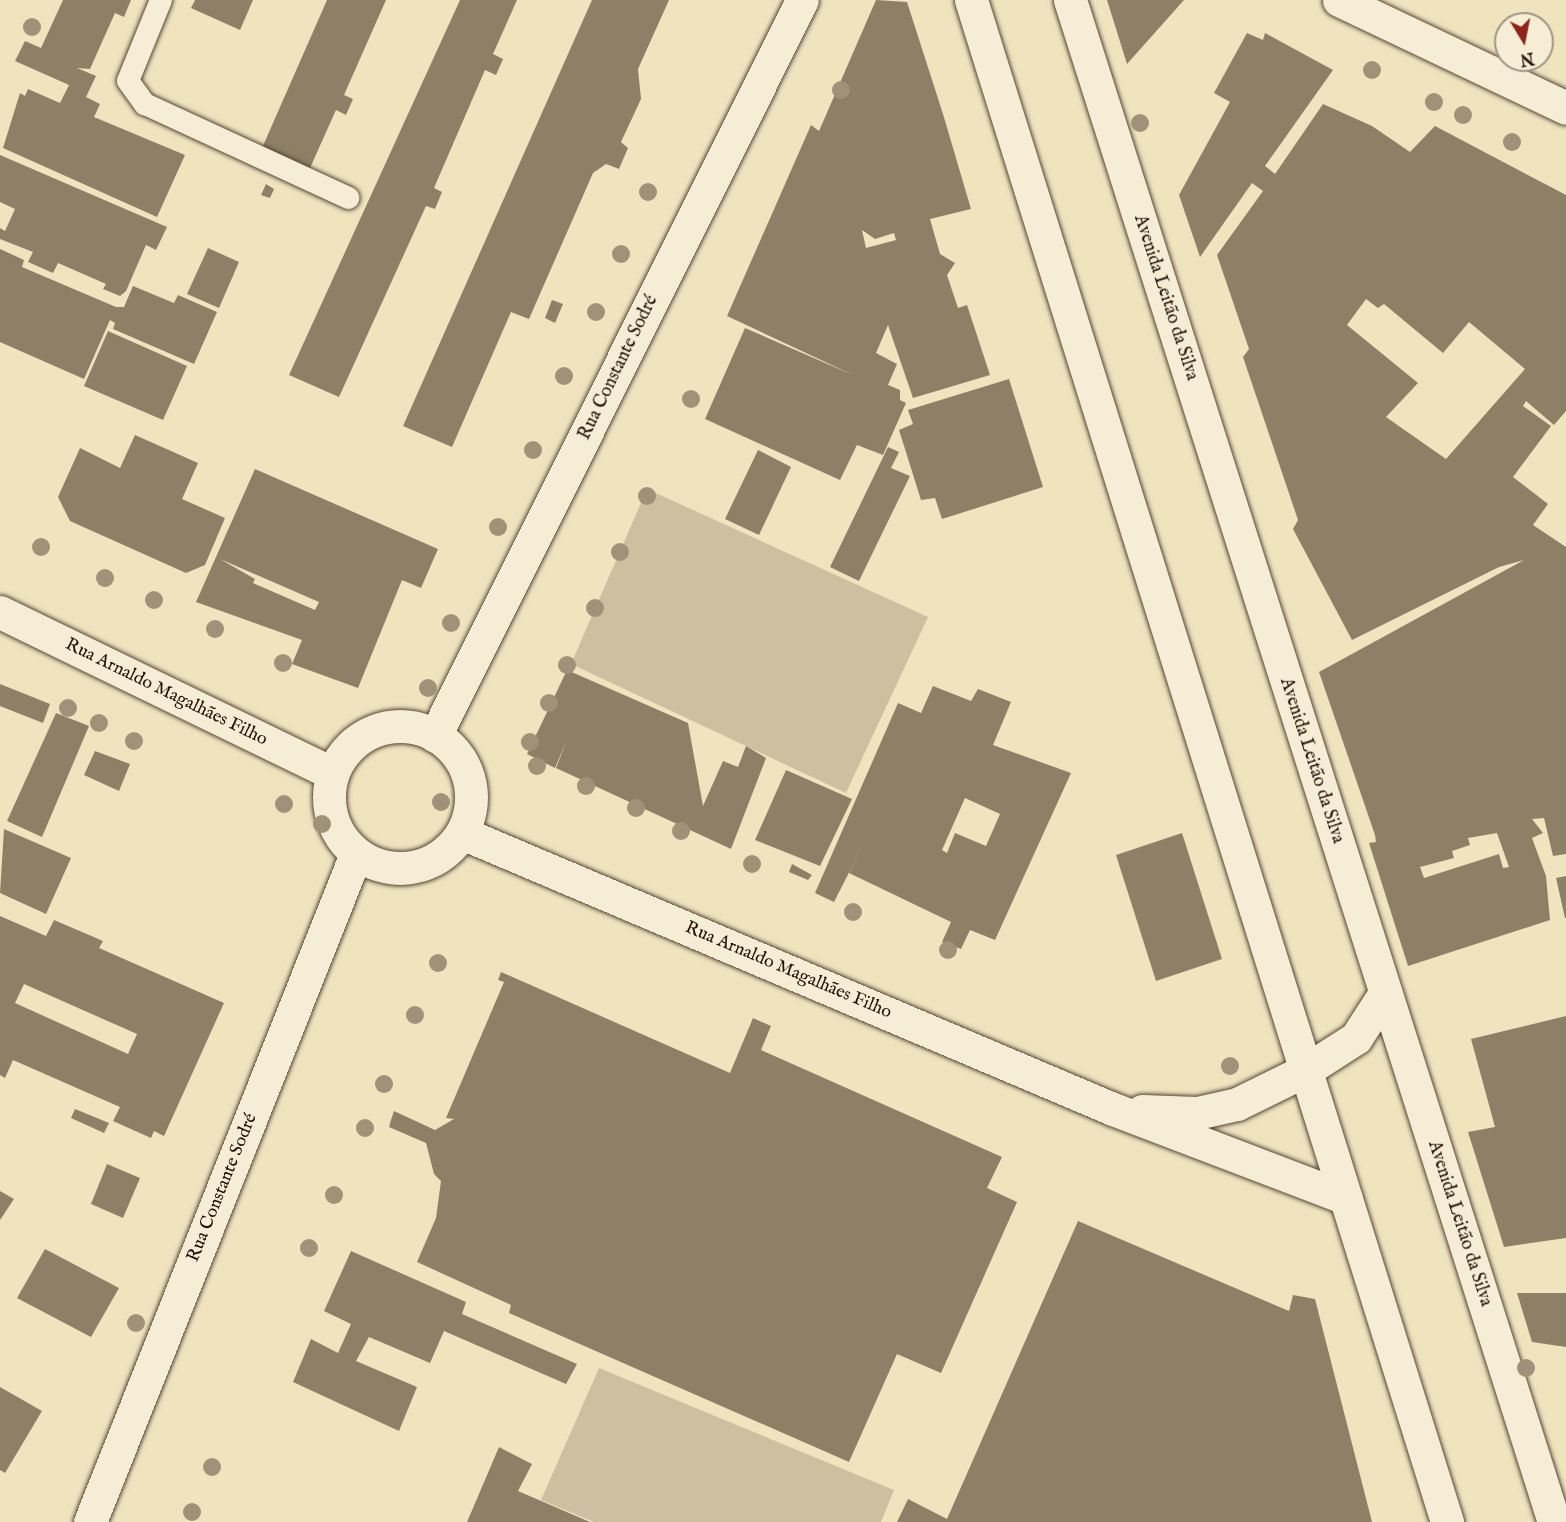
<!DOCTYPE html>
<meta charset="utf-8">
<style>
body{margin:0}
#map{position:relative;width:1566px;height:1522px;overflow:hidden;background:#f0e4bf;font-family:"IM FELL English",serif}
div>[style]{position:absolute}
.green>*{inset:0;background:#cdc0a0}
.building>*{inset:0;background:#8e7f67}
.roads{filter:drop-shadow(0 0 2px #574636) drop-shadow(0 0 2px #574636)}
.service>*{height:22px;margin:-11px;padding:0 11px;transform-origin:11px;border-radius:11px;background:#f5edd5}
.minor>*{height:33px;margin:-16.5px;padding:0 16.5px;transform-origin:16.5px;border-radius:16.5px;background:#f5edd5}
.minor>.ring{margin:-16.5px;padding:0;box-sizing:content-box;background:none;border:33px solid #f5edd5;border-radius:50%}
.tertiary>*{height:33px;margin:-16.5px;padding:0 16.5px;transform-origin:16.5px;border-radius:16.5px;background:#f5edd5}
.trees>*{width:18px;height:18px;margin:-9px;border-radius:50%;background:#a09278}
span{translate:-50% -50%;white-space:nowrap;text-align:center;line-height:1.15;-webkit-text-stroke:4.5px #f5edd5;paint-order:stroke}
.street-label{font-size:18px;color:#241108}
.north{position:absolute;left:1494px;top:12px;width:60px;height:60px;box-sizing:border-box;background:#f5edd5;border:2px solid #a19583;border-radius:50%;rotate:170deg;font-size:16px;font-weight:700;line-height:24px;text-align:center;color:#241108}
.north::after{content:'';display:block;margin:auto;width:21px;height:27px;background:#8f2418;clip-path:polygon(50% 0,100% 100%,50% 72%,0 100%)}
</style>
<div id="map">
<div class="green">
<i style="clip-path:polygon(647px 489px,928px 617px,846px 793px,571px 664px)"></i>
<i style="clip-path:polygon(599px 1368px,894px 1490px,881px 1522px,594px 1522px,541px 1500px)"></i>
</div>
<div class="building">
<i style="clip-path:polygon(63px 0,131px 0,124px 17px,115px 13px,90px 69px,77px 68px,96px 76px,86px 97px,100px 104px,94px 117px,185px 155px,157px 217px,3px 148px,20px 93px,25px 96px,28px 89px,60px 103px,69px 85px,15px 61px,25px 41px,41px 48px)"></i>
<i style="clip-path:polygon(195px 0,253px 0,240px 30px,191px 8px)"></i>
<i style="clip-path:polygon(327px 0,386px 0,344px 95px,353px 99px,346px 115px,336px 110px,310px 168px,262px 148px)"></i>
<i style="clip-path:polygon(460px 0,517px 0,493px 54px,503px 59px,496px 75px,485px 70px,434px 188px,442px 192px,435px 209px,426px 206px,339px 397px,289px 375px)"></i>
<i style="clip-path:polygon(592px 0,669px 0,638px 69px,641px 99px,621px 142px,628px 148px,619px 169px,606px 164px,593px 173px,529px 319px,511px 312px,452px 447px,403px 426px)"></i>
<i style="clip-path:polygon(evenodd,876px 0,907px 2px,943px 114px,971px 209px,930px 219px,940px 254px,955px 263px,947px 275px,958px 308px,967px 305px,990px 375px,913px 398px,888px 325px,876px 353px,897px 364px,888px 385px,900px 390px,900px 400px,906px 403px,883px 455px,857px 445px,840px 480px,705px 419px,745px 328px,853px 375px,727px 316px,811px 125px,819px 131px,876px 0,862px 230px,875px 239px,894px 233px,896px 240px,866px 248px,862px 230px)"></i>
<i style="clip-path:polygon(1107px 0,1184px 0,1127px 64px)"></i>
<i style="clip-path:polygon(evenodd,1247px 33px,1263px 40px,1265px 33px,1333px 70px,1265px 166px,1275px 174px,1323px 104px,1372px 126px,1410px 152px,1435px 126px,1566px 195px,1566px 411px,1554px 425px,1526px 401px,1523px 406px,1551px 426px,1513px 477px,1548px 504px,1533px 525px,1566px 547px,1566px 854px,1553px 856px,1544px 818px,1532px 819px,1543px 833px,1532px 838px,1546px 876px,1550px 920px,1408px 966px,1369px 843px,1376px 842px,1375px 835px,1319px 672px,1524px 560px,1499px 567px,1352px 640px,1293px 529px,1298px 520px,1243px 357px,1249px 349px,1217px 255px,1263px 191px,1252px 183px,1200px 257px,1179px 195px,1230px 102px,1214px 93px,1247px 33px,1366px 299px,1378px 308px,1384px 304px,1443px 353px,1469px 322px,1525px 369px,1446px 459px,1386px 417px,1418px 383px,1347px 325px,1366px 299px,1247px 33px,1497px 833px,1509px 867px,1503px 868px,1499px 854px,1424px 878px,1420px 867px,1454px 858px,1452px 851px,1470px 845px,1468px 838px,1497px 833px)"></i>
<i style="clip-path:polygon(0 155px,167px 227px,156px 250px,146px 245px,126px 291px,120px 296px,103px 289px,106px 284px,58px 263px,53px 273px,28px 262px,33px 252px,0 239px,0 228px,5px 231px,15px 209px,0 202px)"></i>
<i style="clip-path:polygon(266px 184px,274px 189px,270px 198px,261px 195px)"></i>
<i style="clip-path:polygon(208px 248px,239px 262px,219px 308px,187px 294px)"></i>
<i style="clip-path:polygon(0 249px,24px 260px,22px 267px,116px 307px,124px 307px,133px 286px,174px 303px,178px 295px,217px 312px,194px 364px,113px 329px,115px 323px,110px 320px,84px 379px,0 342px)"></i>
<i style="clip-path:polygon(552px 300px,563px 304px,555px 323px,545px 318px)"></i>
<i style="clip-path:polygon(108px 331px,187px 366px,163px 420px,84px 386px)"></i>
<i style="clip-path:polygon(1009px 379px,1043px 487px,942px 519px,935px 498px,921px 500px,899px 430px,913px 424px,908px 410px)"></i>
<i style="clip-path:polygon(135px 435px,198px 463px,182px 499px,225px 518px,205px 565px,186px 573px,70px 521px,58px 497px,80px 448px,120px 468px)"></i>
<i style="clip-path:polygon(888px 447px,899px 452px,891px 468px,910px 476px,859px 581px,830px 567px)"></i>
<i style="clip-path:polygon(758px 450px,791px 467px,759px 535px,725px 519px)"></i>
<i style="clip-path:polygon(evenodd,255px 469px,438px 549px,421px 588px,402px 580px,358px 688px,292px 664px,302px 640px,196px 602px,255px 469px,220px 559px,319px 602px,315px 610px,253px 583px,255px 579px,220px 559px)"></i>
<i style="clip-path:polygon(567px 670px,688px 723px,703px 806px,723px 761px,738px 767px,746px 746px,766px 758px,731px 849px,556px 768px,567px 740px,555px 768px,527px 754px)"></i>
<i style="clip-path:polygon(0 684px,50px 704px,43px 723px,0 706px)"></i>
<i style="clip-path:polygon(evenodd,933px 686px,971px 701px,978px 689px,1011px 702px,993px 745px,1071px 773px,995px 940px,970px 930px,961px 949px,942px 942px,951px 922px,849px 873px,863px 845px,834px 902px,815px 893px,898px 703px,921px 713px,933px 686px,965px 798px,1000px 814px,986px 846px,955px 833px,947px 853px,942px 850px,965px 798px)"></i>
<i style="clip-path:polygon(56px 713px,89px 726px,42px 837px,7px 821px)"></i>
<i style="clip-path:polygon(95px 751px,130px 764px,119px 791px,84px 775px)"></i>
<i style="clip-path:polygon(786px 770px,852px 799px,820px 866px,755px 840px)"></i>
<i style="clip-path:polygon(4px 829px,71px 858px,46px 914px,0 893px)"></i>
<i style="clip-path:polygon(1182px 833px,1222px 959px,1156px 981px,1116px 855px)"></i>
<i style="clip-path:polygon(792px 864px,812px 875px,808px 880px,789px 872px)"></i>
<i style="clip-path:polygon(1566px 876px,1566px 918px,1565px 918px,1556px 878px)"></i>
<i style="clip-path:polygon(evenodd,0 916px,46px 936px,54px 920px,103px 941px,99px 948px,224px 1003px,164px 1136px,154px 1131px,151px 1138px,113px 1121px,120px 1107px,13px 1060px,5px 1078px,0 1075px,0 916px,24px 984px,137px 1034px,128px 1054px,15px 1003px,24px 984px)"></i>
<i style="clip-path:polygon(501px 972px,730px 1073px,753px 1018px,771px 1026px,761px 1050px,1002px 1157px,987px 1188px,1017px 1202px,941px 1373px,897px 1354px,849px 1462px,509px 1313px,511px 1305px,417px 1262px,436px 1218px,441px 1181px,434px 1174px,426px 1143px,389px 1127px,391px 1120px,394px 1111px,435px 1130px,454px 1119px,446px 1118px,504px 982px,498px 980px)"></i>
<i style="clip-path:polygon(1566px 1016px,1566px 1238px,1504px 1247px,1468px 1132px,1495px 1127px,1471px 1039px)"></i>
<i style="clip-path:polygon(75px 1109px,109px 1123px,104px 1133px,71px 1118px)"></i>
<i style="clip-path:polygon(107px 1164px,140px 1178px,123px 1218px,91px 1204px)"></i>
<i style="clip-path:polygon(0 1191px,14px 1199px,0 1220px)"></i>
<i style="clip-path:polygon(1078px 1221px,1289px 1311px,1293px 1295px,1315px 1299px,1372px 1522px,897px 1522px,908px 1499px,947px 1519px)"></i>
<i style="clip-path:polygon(45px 1249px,119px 1288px,91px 1337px,17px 1298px)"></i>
<i style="clip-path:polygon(351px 1251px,466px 1302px,462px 1314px,577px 1364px,566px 1384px,444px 1331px,430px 1363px,369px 1337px,356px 1361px,417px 1387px,399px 1431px,293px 1382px,311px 1339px,338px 1353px,351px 1324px,324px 1311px)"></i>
<i style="clip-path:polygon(1517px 1293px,1566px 1293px,1566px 1347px,1532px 1342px)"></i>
<i style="clip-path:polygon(0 1387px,42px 1411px,5px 1473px,0 1470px)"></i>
<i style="clip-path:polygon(499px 1447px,532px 1464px,518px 1491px,590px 1522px,467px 1522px)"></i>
</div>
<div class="roads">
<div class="service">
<i style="left:161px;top:0;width:87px;rotate:112.2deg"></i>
<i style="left:128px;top:81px;width:29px;rotate:54deg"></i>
<i style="left:145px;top:104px;width:224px;rotate:24.8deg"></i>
</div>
<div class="minor">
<i style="left:1339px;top:0;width:251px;rotate:25.4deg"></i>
<i style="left:0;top:612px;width:369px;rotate:25.9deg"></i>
<i class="ring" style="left:329px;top:726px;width:109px;height:109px"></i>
<i style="left:435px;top:736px;width:822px;rotate:-63.5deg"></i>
<i style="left:462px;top:833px;width:707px;rotate:22.98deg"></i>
<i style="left:1113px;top:1109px;width:249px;rotate:20.9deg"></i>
<i style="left:1142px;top:1111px;width:55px;rotate:2.1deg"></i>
<i style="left:1197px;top:1113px;width:41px;rotate:-12.7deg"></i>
<i style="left:1237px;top:1104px;width:77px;rotate:-26.2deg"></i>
<i style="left:1306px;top:1070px;width:59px;rotate:-32.6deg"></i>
<i style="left:1356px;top:1038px;width:54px;rotate:-57.2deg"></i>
<i style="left:90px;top:1522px;width:719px;rotate:-68.29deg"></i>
</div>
<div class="tertiary">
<i style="left:971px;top:0;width:1595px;rotate:72.63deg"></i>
<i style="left:1070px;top:0;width:1597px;rotate:72.36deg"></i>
</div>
</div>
<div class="trees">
<i style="left:32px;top:27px"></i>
<i style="left:1372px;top:70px"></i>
<i style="left:841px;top:90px"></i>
<i style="left:1434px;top:102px"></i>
<i style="left:1463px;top:115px"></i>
<i style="left:1140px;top:123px"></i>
<i style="left:1512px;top:142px"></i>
<i style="left:648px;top:192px"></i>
<i style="left:621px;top:254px"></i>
<i style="left:596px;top:312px"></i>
<i style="left:564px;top:376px"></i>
<i style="left:691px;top:399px"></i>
<i style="left:533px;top:450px"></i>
<i style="left:647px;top:496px"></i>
<i style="left:498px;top:527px"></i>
<i style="left:41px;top:547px"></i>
<i style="left:620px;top:552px"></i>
<i style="left:105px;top:578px"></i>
<i style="left:154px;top:600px"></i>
<i style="left:595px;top:608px"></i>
<i style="left:451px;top:623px"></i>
<i style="left:215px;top:629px"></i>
<i style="left:283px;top:663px"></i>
<i style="left:567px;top:665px"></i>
<i style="left:428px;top:688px"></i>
<i style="left:549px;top:703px"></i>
<i style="left:68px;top:708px"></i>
<i style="left:99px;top:723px"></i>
<i style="left:134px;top:741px"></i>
<i style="left:530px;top:742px"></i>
<i style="left:537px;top:766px"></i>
<i style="left:586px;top:786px"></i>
<i style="left:441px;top:802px"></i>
<i style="left:284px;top:804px"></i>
<i style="left:636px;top:808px"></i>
<i style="left:322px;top:824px"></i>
<i style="left:681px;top:831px"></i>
<i style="left:752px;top:864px"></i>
<i style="left:853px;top:912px"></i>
<i style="left:948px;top:950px"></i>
<i style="left:438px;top:963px"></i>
<i style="left:415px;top:1015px"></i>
<i style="left:1230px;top:1066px"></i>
<i style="left:384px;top:1084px"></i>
<i style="left:365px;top:1128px"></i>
<i style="left:334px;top:1195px"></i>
<i style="left:309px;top:1248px"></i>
<i style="left:136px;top:1323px"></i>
<i style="left:1526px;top:1368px"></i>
<i style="left:212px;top:1467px"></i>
<i style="left:192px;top:1512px"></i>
</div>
<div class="street-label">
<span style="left:1165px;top:298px;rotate:72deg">Avenida Leitão da Silva</span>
<span style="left:619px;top:368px;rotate:-64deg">Rua Constante Sodré</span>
<span style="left:166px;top:693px;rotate:26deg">Rua Arnaldo Magalhães Filho</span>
<span style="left:1311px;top:761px;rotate:72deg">Avenida Leitão da Silva</span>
<span style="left:788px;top:971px;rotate:23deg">Rua Arnaldo Magalhães Filho</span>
<span style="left:223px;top:1188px;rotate:-68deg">Rua Constante Sodré</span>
<span style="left:1459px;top:1224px;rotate:72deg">Avenida Leitão da Silva</span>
</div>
<div class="north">N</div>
</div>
